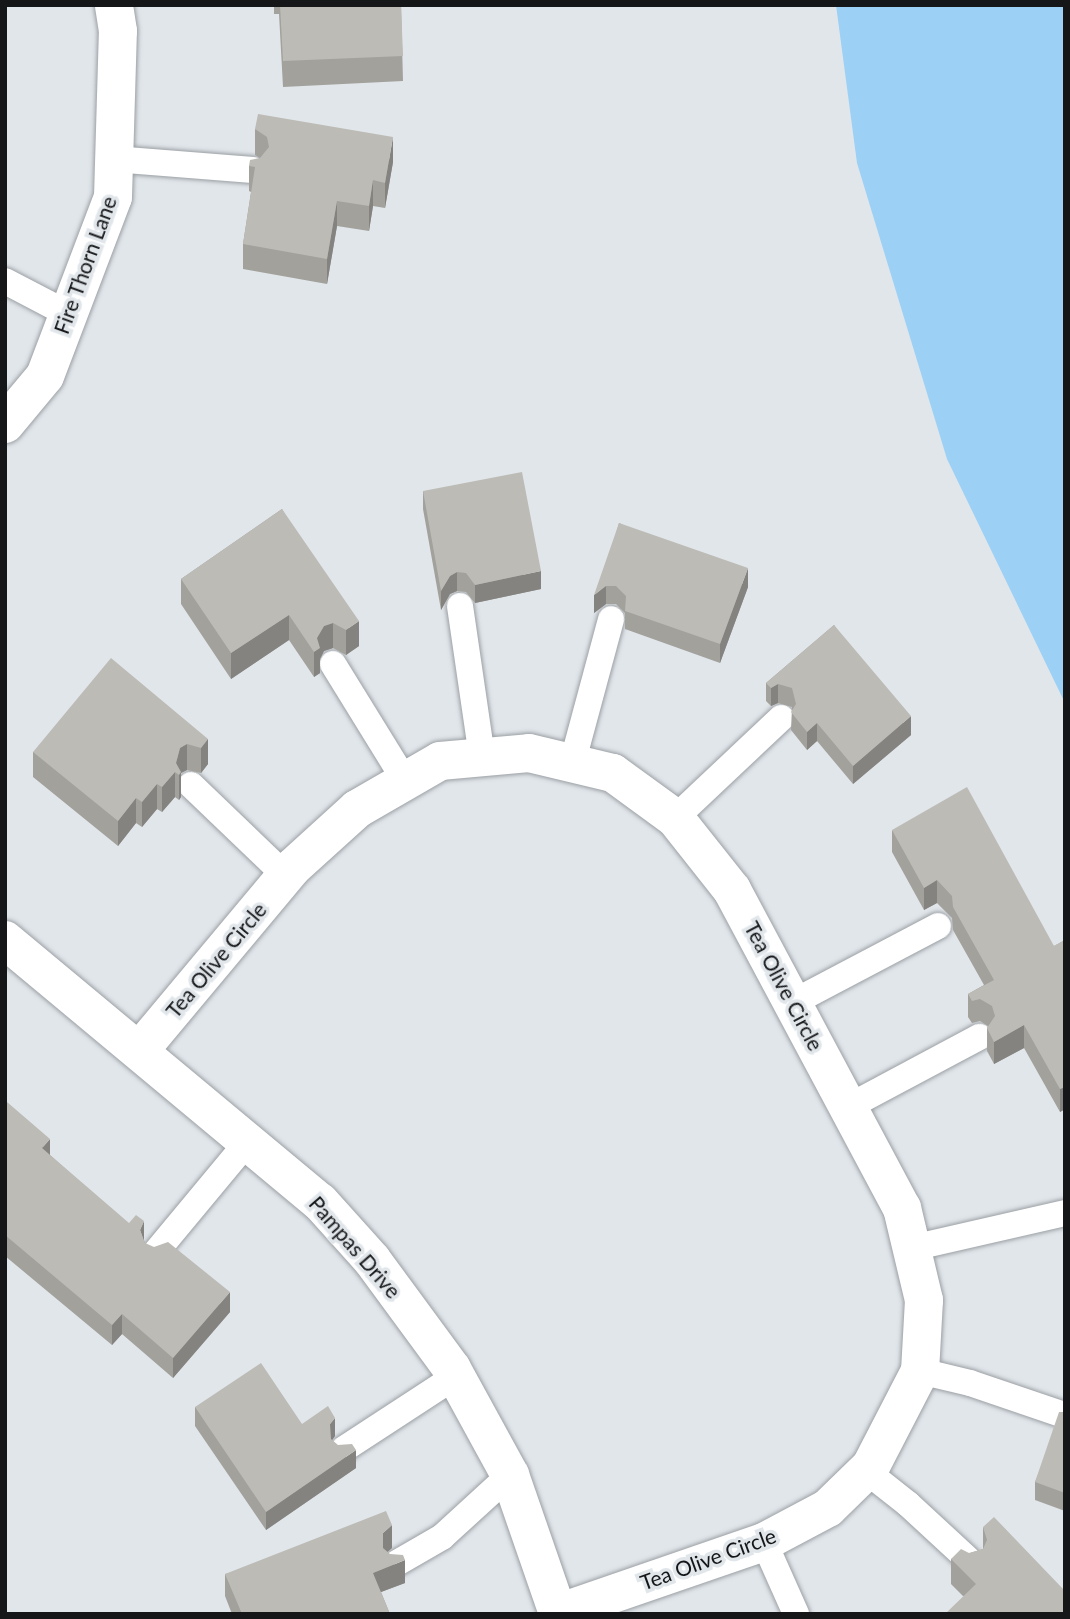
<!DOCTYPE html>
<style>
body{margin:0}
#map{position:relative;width:1070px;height:1619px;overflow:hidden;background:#e1e6eb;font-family:Lato,sans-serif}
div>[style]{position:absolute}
.green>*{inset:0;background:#9cd0f5}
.roads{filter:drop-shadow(0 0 2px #9ba0a4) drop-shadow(0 0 2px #9ba0a4)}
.lane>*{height:26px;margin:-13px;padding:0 13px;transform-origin:13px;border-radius:13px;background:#fff}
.street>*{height:38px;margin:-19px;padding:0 19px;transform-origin:19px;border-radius:19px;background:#fff}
.wall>*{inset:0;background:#a2a19c}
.shaded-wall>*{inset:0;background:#84837f}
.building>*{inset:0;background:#bcbbb5}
span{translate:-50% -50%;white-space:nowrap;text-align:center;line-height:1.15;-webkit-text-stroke:7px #e1e6eb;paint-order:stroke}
.street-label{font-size:21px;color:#151618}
.frame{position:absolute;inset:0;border:7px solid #151618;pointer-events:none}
</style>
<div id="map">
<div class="green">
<i style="clip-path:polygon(836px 5px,1065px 5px,1065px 703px,947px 459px,857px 163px)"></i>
</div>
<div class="roads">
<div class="lane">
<i style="left:114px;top:159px;width:139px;rotate:4.5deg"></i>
<i style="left:5px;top:281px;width:71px;rotate:27.6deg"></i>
<i style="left:460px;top:606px;width:153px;rotate:81.7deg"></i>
<i style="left:333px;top:664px;width:139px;rotate:58.3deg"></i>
<i style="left:572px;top:764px;width:150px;rotate:-74.9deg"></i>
<i style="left:191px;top:785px;width:132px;rotate:43.8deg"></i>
<i style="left:675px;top:818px;width:146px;rotate:-43.3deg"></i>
<i style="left:792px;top:1003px;width:165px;rotate:-27.8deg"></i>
<i style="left:848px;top:1107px;width:149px;rotate:-28.1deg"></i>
<i style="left:912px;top:1248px;width:157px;rotate:-12.9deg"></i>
<i style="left:156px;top:1252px;width:144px;rotate:-50.3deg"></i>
<i style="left:920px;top:1371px;width:51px;rotate:13.5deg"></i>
<i style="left:970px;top:1383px;width:99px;rotate:18.8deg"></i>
<i style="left:344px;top:1449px;width:134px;rotate:-33.1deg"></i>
<i style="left:865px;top:1470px;width:55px;rotate:38.3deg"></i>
<i style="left:908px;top:1504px;width:87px;rotate:42.7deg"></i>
<i style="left:764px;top:1542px;width:79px;rotate:66deg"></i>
<i style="left:397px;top:1563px;width:52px;rotate:-30deg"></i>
<i style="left:442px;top:1537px;width:92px;rotate:-42.4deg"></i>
</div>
<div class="street">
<i style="left:5px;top:424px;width:62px;rotate:-50.2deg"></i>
<i style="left:45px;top:376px;width:191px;rotate:-69.2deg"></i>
<i style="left:113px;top:197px;width:166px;rotate:-88.3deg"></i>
<i style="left:118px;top:31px;width:26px;rotate:-99deg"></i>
<i style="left:5px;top:940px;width:410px;rotate:39.8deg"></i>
<i style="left:320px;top:1202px;width:78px;rotate:48.1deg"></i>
<i style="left:372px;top:1260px;width:135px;rotate:53.7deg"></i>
<i style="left:452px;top:1369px;width:121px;rotate:61.3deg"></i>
<i style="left:510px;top:1475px;width:147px;rotate:70.9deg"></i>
<i style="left:140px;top:1050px;width:237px;rotate:-50.1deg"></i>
<i style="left:292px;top:868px;width:88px;rotate:-42.2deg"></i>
<i style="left:357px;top:809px;width:96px;rotate:-30deg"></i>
<i style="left:440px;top:761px;width:89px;rotate:-5.1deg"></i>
<i style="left:529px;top:753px;width:86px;rotate:13.4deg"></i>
<i style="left:613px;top:773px;width:77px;rotate:36deg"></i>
<i style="left:675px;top:818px;width:92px;rotate:51.6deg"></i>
<i style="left:732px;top:890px;width:361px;rotate:61.9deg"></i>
<i style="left:902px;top:1208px;width:95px;rotate:76.6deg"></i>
<i style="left:924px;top:1300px;width:71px;rotate:93.2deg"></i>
<i style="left:920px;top:1371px;width:107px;rotate:117.3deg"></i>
<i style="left:871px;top:1466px;width:60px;rotate:135.7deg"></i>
<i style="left:828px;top:1508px;width:72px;rotate:152deg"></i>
<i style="left:764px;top:1542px;width:218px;rotate:161deg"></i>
</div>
</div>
<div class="wall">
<i style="clip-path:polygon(274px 5px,401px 5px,403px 81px,283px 87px,279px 14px,274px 14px)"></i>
<i style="clip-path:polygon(255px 129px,393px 162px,385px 208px,373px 206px,369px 231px,337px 226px,327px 284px,243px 269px,243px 244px,251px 192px,249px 191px,249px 166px,260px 158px,255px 155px)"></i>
<i style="clip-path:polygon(423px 491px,541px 589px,475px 603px,466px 592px,457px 591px,450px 594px,441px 610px,423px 509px)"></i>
<i style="clip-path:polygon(282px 509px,359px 646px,346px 655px,333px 648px,324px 651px,320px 659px,320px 673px,314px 677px,289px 640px,231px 679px,181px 604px,181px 579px)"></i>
<i style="clip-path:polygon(619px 523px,748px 587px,720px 663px,625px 629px,625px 613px,616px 604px,606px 604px,594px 613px)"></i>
<i style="clip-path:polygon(834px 625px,911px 735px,853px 784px,817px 741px,807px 750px,791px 730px,792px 707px,778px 703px,771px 706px,766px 701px,766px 683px)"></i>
<i style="clip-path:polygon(208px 739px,208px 764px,201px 773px,187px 770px,181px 773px,181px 797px,179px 800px,175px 797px,162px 812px,157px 809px,142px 827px,136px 823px,118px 846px,33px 777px,33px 752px)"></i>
<i style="clip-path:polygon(892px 830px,1054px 946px,1065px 940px,1065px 1109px,1060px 1112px,1024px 1048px,994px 1064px,987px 1051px,987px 1028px,988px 1026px,980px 1021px,972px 1023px,968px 1017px,968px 994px,984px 985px,953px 930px,952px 918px,937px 903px,924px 910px,892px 852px)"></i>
<i style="clip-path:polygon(5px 1104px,50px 1155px,144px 1240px,145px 1243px,230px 1312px,173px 1378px,122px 1334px,112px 1345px,5px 1256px)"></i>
<i style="clip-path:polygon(1064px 1165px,1065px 1165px,1065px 1196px,1064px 1190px)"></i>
<i style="clip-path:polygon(195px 1407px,302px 1424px,335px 1436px,332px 1440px,356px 1468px,266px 1530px,195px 1426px)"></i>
<i style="clip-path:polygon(1065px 1412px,1065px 1511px,1035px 1500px,1035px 1482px)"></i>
<i style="clip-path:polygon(983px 1527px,1065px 1591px,963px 1596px,951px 1584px,951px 1559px,983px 1549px)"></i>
<i style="clip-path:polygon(392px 1548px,387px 1552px,405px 1583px,381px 1592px,390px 1614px,232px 1614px,225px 1596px,225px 1574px)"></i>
</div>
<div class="shaded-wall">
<i style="clip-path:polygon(393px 137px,393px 162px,385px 208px,385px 183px)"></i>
<i style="clip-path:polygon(373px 180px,373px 206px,369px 231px,369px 206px)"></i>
<i style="clip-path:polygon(337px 201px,337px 226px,327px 284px,327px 259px)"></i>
<i style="clip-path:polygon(748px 568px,748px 587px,720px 663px,720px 644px)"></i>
<i style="clip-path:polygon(541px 571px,541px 589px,475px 603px,475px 585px)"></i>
<i style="clip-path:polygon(457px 572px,457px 591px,450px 594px,441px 610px,441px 591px,450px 576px)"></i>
<i style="clip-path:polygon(606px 586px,606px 604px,594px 613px,594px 595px)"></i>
<i style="clip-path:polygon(289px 615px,289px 640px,231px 679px,231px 653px)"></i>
<i style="clip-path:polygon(359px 621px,359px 646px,346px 655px,346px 630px)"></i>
<i style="clip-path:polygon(333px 623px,333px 648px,324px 651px,320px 659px,320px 673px,314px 677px,314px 652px,317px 638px,324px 626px)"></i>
<i style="clip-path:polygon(778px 684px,778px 703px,771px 706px,771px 688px)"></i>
<i style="clip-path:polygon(911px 716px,911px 735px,853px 784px,853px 766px)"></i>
<i style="clip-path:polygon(817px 723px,817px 741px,807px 750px,807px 732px)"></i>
<i style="clip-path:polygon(208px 739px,208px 764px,201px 773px,201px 748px)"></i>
<i style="clip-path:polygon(187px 744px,187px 770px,181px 773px,181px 797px,179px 800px,179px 775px,176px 763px,180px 748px)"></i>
<i style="clip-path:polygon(175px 772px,175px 797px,162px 812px,162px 787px)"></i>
<i style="clip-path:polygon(157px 784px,157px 809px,142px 827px,142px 802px)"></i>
<i style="clip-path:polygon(136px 798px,136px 823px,118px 846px,118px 821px)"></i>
<i style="clip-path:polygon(937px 880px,937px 903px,924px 910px,924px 888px)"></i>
<i style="clip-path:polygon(1024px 1025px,1024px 1048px,994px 1064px,994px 1042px)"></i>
<i style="clip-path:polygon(1065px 1087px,1065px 1109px,1060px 1112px,1060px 1089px)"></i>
<i style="clip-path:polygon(50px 1139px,50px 1160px,42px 1148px)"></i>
<i style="clip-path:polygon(144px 1221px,144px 1242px,140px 1230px)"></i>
<i style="clip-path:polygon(230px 1292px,230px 1312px,173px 1378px,173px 1358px)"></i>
<i style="clip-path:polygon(122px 1314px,122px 1334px,112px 1345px,112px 1325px)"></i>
<i style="clip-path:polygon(335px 1418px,335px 1436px,330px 1443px,330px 1424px)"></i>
<i style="clip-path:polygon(356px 1450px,356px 1468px,266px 1530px,266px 1512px)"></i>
<i style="clip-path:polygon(392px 1525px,392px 1548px,383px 1556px,383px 1533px)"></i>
<i style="clip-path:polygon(405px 1560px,405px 1583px,373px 1595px,373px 1573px)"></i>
</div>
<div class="building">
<i style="clip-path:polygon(280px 5px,401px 5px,403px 56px,283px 61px)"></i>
<i style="clip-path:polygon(258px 114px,393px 137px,385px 183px,373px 180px,369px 206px,337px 201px,327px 259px,243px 244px,255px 167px,249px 166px,250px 160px,260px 158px,269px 147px,267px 137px,255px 129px)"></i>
<i style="clip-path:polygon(522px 472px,541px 571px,475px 585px,466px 573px,457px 572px,450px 576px,441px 591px,423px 491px)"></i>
<i style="clip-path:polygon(282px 509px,359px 621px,346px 630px,333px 623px,324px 626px,317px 638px,320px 648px,314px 652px,289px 615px,231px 653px,181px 579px)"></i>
<i style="clip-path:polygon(619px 523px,748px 568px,720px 644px,625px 611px,626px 596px,616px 586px,606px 586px,594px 595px)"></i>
<i style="clip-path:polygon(834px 625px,911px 716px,853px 766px,817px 723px,807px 732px,791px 712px,796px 704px,792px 688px,778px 684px,771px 688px,766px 683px)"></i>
<i style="clip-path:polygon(111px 658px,208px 739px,201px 748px,187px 744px,180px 748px,176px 763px,181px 772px,179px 775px,175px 772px,162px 787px,157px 784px,142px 802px,136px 798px,118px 821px,33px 752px)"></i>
<i style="clip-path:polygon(967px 787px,1054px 946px,1065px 940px,1065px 1087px,1060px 1089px,1024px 1025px,994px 1042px,987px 1028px,995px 1016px,992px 1006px,980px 999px,972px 1001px,968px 994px,994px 980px,953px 907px,952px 896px,937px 880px,924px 888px,892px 830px)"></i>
<i style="clip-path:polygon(7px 1102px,50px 1139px,42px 1148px,129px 1223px,136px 1215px,144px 1221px,140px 1230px,145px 1243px,154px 1247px,168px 1242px,230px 1292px,173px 1358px,122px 1314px,112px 1325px,5px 1235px,5px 1104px)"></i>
<i style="clip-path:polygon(261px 1363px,302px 1424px,328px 1406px,335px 1418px,330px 1424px,331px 1439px,338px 1445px,352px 1444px,356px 1450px,266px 1512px,195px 1407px)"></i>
<i style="clip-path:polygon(1059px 1412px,1065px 1412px,1065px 1493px,1035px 1482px)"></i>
<i style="clip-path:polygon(386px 1511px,392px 1525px,383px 1533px,383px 1548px,390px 1554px,403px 1555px,405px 1560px,373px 1573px,390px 1614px,242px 1614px,225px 1574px)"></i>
<i style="clip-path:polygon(994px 1517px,1065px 1591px,1065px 1614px,945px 1614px,976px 1584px,951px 1559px,961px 1549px,969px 1553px,983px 1549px,987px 1540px,983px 1527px)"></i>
</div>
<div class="street-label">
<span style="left:85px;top:265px;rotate:-70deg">Fire Thorn Lane</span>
<span style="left:216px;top:960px;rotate:-50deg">Tea Olive Circle</span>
<span style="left:784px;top:986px;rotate:62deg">Tea Olive Circle</span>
<span style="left:355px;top:1247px;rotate:49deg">Pampas Drive</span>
<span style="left:708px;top:1559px;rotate:-20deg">Tea Olive Circle</span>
</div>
<div class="frame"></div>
</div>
